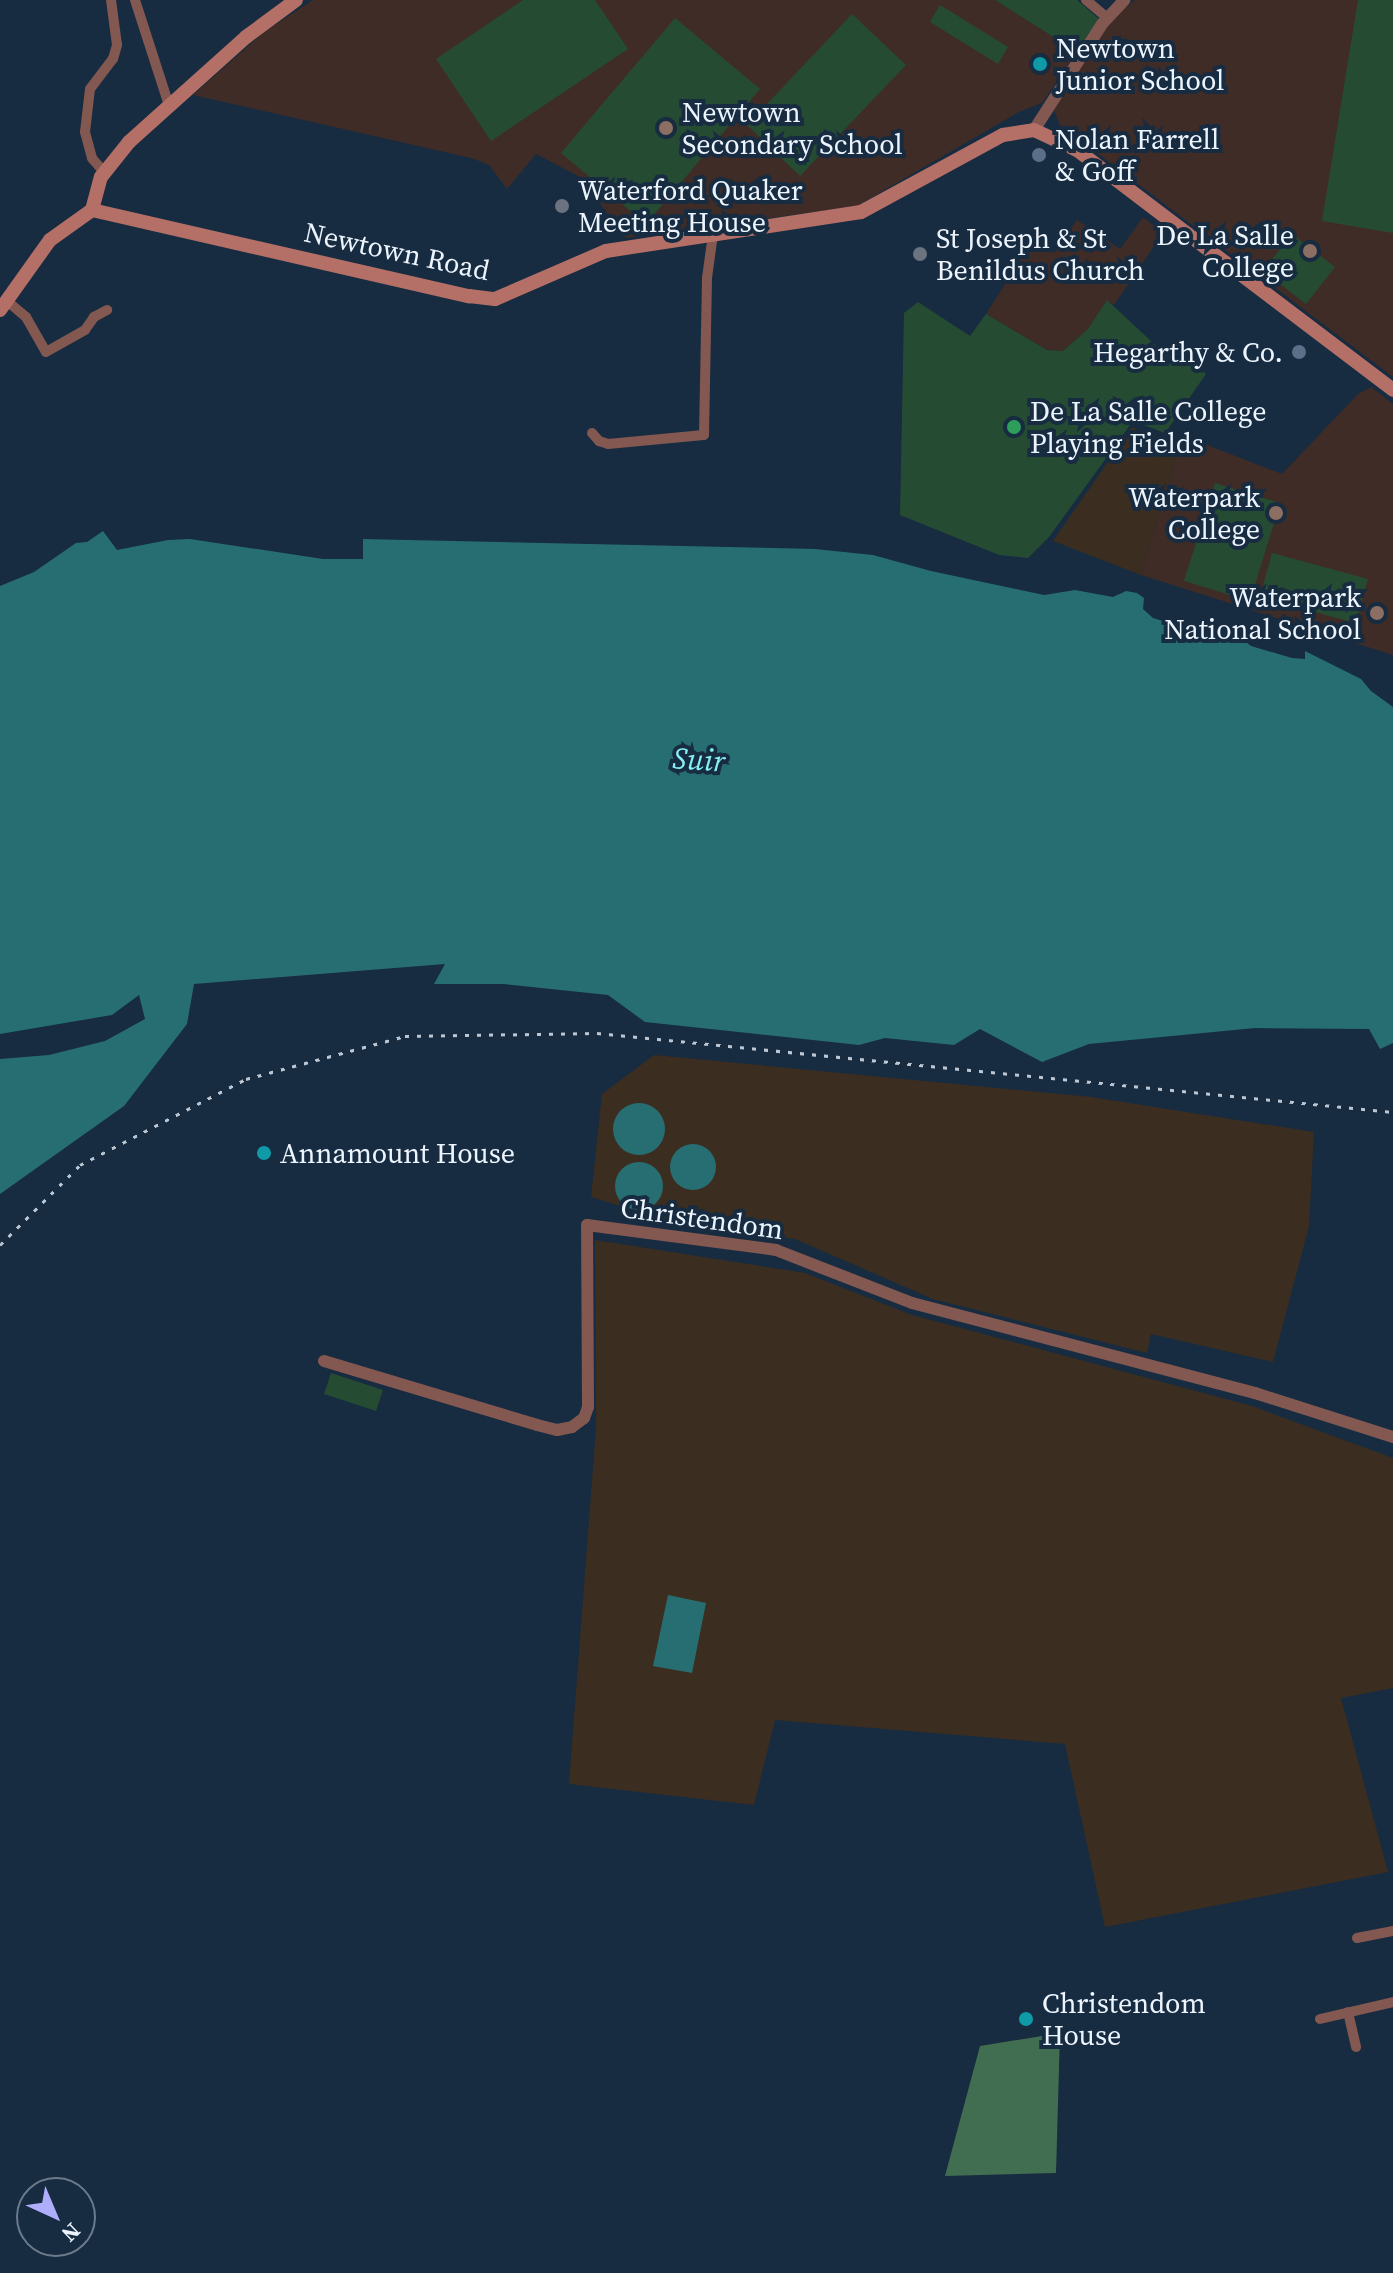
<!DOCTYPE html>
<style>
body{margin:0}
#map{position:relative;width:1393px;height:2273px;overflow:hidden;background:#172b41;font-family:"Source Serif 4",serif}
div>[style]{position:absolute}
.industrial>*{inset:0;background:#3b2e20}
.education>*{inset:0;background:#3f2c27}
.green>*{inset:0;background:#254c33}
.forest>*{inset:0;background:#416e50}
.water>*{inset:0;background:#276e72}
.round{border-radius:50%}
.minor>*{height:10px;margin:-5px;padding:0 5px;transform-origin:5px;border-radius:5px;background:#825851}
.tertiary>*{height:12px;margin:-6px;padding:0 6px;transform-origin:6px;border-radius:6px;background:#825851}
.secondary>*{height:14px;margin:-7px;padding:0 7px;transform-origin:7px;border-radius:7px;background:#b47066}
.rail>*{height:3px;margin-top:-1.5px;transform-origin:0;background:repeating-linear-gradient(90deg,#bcc7d3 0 4px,transparent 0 12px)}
.dots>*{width:22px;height:22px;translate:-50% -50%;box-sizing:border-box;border:4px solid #172b41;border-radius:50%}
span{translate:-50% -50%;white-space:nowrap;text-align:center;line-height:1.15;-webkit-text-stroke:8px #172b41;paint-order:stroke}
.poi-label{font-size:28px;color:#ecf4fd}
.left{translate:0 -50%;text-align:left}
.right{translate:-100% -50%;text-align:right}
.street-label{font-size:28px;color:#ecf4fd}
.water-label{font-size:30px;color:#85f0f5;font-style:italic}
.north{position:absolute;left:16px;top:2177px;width:80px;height:80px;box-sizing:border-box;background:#172b41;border:2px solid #6c7b8c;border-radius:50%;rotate:136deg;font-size:22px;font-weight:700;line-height:32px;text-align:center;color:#ecf4fd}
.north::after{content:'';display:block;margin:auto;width:28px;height:36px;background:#afaefa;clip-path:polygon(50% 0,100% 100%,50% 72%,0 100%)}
</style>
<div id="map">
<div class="industrial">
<i style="clip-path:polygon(1132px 427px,1180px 446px,1141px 575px,1053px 541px)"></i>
<i style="clip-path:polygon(654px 1055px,1091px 1097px,1314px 1132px,1309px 1226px,1273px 1362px,1151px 1334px,1147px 1353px,933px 1299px,795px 1239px,683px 1225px,591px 1197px,602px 1094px)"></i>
<i style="clip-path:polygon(595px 1240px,805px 1273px,912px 1315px,1252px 1406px,1393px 1458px,1393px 1688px,1341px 1698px,1388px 1872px,1105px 1927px,1065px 1744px,775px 1720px,754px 1805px,569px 1784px,596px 1428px)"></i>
</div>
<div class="education">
<i style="clip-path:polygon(313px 0,995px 0,1077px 52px,1042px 103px,1019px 112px,857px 206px,626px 238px,580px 177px,536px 154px,507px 189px,489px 165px,471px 158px,193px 95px,264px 32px)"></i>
<i style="clip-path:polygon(1135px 0,1393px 0,1393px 377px,1060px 125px,1053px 108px,1075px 70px,1115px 16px)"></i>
<i style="clip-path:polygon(1143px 217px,1163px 233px,1114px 305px,1107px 301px,1088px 329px,1063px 351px,1047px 350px,986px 314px,1033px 240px,1054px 253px,1077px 220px,1120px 249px)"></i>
<i style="clip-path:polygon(1371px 387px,1393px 404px,1393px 655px,1141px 575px,1180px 446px,1202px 443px,1282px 474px,1358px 394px)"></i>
</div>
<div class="green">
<i style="clip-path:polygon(523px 0,595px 0,628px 49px,491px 141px,436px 59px)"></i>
<i style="clip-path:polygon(995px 0,1077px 0,1099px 19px,1077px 52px)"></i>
<i style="clip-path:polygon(1358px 0,1393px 0,1393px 233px,1322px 221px)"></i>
<i style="clip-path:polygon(940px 5px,1008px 47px,998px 64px,930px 22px)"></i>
<i style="clip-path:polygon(852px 14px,906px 65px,800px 176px,747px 125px)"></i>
<i style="clip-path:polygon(675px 18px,760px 89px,646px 224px,561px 153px)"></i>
<i style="clip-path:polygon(1292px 234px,1335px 267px,1306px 304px,1263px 271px)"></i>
<i style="clip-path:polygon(1107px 300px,1166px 355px,1172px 348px,1206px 374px,1165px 433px,1133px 421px,1049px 537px,1028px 558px,999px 555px,900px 515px,904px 313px,918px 302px,970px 336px,986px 314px,1047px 350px,1063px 351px,1088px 329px)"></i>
<i style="clip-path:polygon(1215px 483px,1280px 503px,1250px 601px,1184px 581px)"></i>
<i style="clip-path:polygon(1272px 553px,1368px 579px,1355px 623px,1260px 597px)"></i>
<i style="clip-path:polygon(331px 1373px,383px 1390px,376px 1411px,324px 1394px)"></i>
</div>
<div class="forest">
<i style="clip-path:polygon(1060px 2033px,1056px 2173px,945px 2176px,980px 2046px)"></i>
</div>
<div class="water">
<i style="clip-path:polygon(103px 531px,117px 550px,168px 540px,190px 539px,323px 559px,363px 559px,363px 539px,815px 549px,873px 555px,931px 571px,1044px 595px,1075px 590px,1113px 597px,1126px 591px,1137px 593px,1144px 598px,1143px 609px,1153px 618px,1192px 630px,1237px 635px,1251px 646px,1292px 658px,1305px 659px,1305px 651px,1361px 679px,1371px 691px,1393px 707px,1393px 1043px,1380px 1049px,1369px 1029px,1255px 1028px,1089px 1044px,1042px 1062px,980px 1029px,954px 1045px,885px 1038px,859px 1045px,645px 1022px,608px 995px,504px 984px,434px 984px,445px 964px,194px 984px,187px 1024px,124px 1106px,0 1194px,0 1059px,49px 1055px,105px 1041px,145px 1019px,139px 995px,112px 1015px,0 1034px,0 586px,34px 572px,76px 543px,87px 542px)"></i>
<i class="round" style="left:613px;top:1103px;width:52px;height:52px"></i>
<i class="round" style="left:670px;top:1144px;width:46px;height:46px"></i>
<i class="round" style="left:615px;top:1162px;width:48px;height:48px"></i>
<i style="clip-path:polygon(668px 1595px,706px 1603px,692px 1673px,653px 1666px)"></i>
</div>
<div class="minor">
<i style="left:135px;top:0;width:110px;rotate:72.1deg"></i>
<i style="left:1086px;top:0;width:26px;rotate:40deg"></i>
<i style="left:104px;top:172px;width:18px;rotate:-131deg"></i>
<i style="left:92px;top:158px;width:27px;rotate:-105deg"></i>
<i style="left:85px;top:132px;width:43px;rotate:-83.4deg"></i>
<i style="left:90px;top:89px;width:38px;rotate:-53deg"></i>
<i style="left:113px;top:59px;width:15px;rotate:-74deg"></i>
<i style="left:117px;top:45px;width:45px;rotate:-97.6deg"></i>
<i style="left:7px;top:301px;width:25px;rotate:40deg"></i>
<i style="left:26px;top:317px;width:40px;rotate:60.3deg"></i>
<i style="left:46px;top:352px;width:45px;rotate:-29.4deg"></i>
<i style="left:85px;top:330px;width:16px;rotate:-55deg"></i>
<i style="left:94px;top:317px;width:15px;rotate:-28deg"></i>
<i style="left:592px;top:433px;width:11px;rotate:49deg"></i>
<i style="left:599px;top:441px;width:9px;rotate:18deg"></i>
<i style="left:608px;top:444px;width:96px;rotate:-5.4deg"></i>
<i style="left:704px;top:435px;width:157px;rotate:-88.9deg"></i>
<i style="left:707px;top:278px;width:44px;rotate:-82.2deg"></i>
<i style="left:1357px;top:1938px;width:37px;rotate:-11deg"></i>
<i style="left:1348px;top:2012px;width:36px;rotate:77deg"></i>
<i style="left:1320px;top:2019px;width:75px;rotate:-13.1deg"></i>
</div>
<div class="tertiary">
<i style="left:1034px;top:130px;width:126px;rotate:-57.3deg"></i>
<i style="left:1102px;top:24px;width:33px;rotate:-47deg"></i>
<i style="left:324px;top:1361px;width:222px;rotate:16.7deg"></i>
<i style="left:537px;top:1425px;width:21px;rotate:14deg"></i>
<i style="left:557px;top:1430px;width:15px;rotate:-11deg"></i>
<i style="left:572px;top:1427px;width:15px;rotate:-37deg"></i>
<i style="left:584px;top:1418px;width:12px;rotate:-70deg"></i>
<i style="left:588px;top:1407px;width:182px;rotate:-90.3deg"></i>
<i style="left:587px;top:1225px;width:191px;rotate:7.5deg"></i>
<i style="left:776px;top:1250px;width:146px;rotate:21.3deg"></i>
<i style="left:912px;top:1303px;width:355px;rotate:14.7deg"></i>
<i style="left:1255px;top:1393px;width:145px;rotate:17.7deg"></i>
</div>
<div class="secondary">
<i style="left:92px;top:210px;width:387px;rotate:12.9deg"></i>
<i style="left:469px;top:296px;width:26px;rotate:7deg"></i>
<i style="left:495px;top:299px;width:121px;rotate:-23.4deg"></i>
<i style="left:606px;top:251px;width:258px;rotate:-8.7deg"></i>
<i style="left:861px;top:212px;width:162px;rotate:-28.5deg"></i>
<i style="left:1003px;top:135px;width:31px;rotate:-9deg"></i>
<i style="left:1034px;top:130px;width:47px;rotate:24.9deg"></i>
<i style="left:1077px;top:150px;width:397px;rotate:37.2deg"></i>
<i style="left:92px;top:210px;width:34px;rotate:-75deg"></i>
<i style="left:101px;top:177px;width:45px;rotate:-51.3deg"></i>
<i style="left:129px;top:142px;width:157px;rotate:-41.9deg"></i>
<i style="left:246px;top:37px;width:62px;rotate:-36.5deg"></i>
<i style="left:0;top:310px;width:86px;rotate:-54.5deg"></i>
<i style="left:50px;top:240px;width:52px;rotate:-35.5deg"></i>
</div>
<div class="rail">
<i style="left:0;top:1245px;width:113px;rotate:-45deg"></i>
<i style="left:80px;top:1165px;width:187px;rotate:-27.4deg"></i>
<i style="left:246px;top:1079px;width:165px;rotate:-15.1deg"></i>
<i style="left:405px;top:1036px;width:192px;rotate:-0.9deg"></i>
<i style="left:597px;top:1033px;width:800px;rotate:5.67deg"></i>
</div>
<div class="dots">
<i style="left:1040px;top:64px;background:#0f9aa8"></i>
<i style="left:666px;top:128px;background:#8d6e63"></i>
<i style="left:1039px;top:155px;background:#5c6f8a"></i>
<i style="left:562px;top:206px;background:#6b7280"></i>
<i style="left:1310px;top:251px;background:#8d6e63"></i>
<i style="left:920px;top:254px;background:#6b7280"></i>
<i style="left:1299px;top:352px;background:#5c6f8a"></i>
<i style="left:1014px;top:427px;background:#2e9e5b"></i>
<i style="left:1276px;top:513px;background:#8d6e63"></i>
<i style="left:1377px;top:613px;background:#8d6e63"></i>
<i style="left:264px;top:1153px;background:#0f9aa8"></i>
<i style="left:1026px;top:2019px;background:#0f9aa8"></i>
</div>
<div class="poi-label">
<span class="left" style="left:1056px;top:64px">Newtown<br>Junior School</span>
<span class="left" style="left:682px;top:128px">Newtown<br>Secondary School</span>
<span class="left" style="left:1055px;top:155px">Nolan Farrell<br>&amp; Goff</span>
<span class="left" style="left:578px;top:206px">Waterford Quaker<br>Meeting House</span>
<span class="right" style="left:1294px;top:251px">De La Salle<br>College</span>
<span class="left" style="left:936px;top:254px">St Joseph &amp; St<br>Benildus Church</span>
<span class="right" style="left:1283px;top:352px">Hegarthy &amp; Co.</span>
<span class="left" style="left:1030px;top:427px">De La Salle College<br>Playing Fields</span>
<span class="right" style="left:1260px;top:513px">Waterpark<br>College</span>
<span class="right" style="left:1361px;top:613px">Waterpark<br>National School</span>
<span class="left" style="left:280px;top:1153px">Annamount House</span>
<span class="left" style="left:1042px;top:2019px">Christendom<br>House</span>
</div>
<div class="street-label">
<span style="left:397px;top:251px;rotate:12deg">Newtown Road</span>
<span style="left:702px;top:1218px;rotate:8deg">Christendom</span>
</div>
<div class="water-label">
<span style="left:699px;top:760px;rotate:4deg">Suir</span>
</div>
<div class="north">N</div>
</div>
